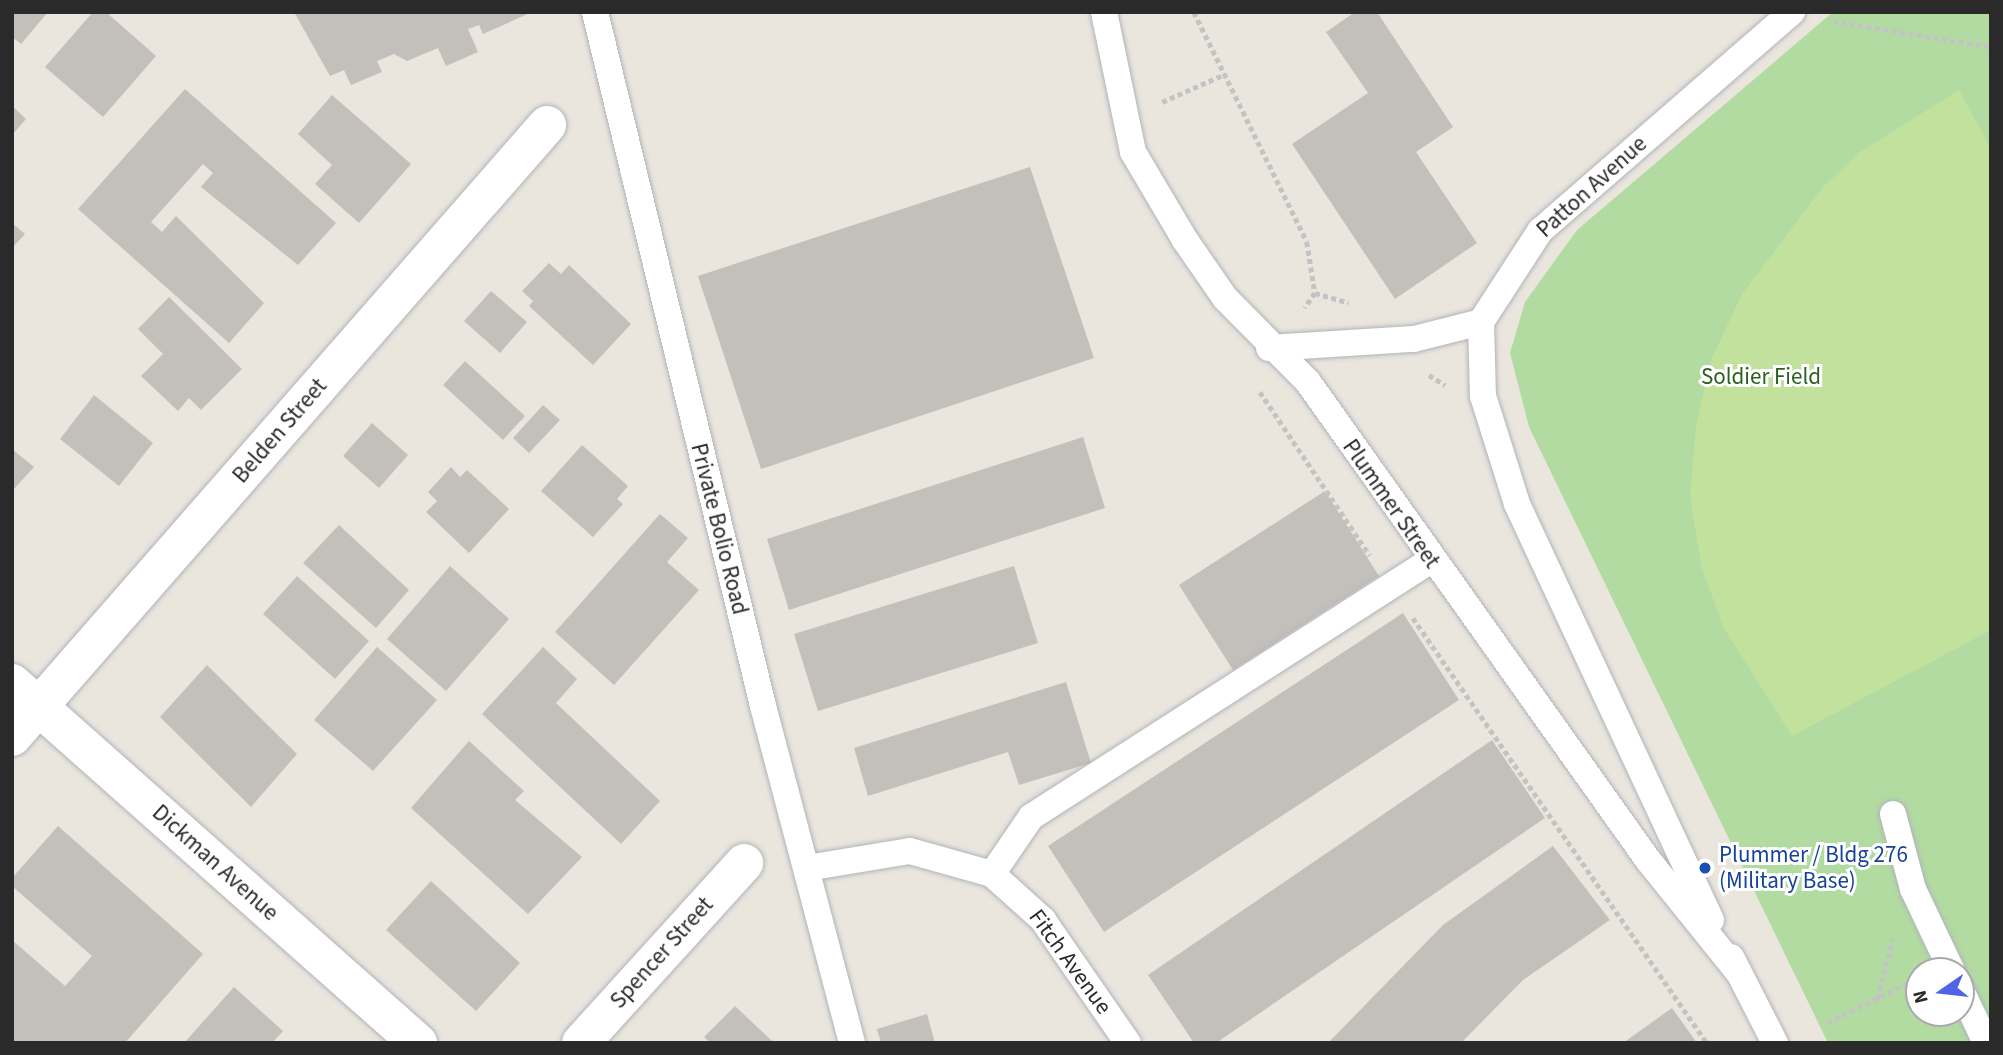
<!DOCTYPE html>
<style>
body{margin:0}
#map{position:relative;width:2003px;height:1055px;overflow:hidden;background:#eae6de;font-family:"Source Sans 3",sans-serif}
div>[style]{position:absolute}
.green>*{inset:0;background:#b2dba1}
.pitch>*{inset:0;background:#c1e19d}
.building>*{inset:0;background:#c3bfba}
.path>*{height:4.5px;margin-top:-2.25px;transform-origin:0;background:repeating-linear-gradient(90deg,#c3c3c3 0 5px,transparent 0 8.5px)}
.roads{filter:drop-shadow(0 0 2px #b1b3bc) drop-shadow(0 0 2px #b1b3bc)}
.lane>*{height:26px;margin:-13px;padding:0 13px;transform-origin:13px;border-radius:13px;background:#fff}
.street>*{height:38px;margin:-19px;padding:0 19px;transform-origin:19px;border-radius:19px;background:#fff}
.dots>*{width:19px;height:19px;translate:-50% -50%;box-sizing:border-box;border:4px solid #fff;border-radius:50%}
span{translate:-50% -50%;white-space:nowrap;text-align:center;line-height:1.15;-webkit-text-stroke:6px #fff;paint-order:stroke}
.street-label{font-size:23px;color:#2a2a2a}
.park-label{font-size:23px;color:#2c5f22}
.transit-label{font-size:23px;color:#164399}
.left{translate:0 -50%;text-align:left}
.frame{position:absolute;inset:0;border:14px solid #2a2a2a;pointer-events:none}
.north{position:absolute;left:1905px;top:957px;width:70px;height:70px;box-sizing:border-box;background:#fff;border:2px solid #aaa;border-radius:50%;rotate:256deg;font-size:19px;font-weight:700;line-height:28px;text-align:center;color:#2a2a2a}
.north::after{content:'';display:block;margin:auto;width:24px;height:32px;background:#5065e5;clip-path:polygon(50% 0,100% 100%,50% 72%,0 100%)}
</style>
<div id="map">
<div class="green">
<i style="clip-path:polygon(evenodd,1833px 12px,1991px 12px,1991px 1043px,1828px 1043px,1529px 427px,1510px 353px,1525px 302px,1577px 230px,1833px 12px,1919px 971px,1961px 971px,1961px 1013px,1919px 1013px,1919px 971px)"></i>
</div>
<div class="pitch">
<i style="clip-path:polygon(1959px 90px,1991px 149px,1991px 630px,1792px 736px,1723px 627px,1701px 565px,1690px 495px,1696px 426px,1711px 360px,1742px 294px,1823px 187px,1860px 152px)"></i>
</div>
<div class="building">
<i style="clip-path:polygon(12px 12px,48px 12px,21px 44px,12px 37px)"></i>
<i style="clip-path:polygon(93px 12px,106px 12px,156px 56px,103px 117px,45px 67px)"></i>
<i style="clip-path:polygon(294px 12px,532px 12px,483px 34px,479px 25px,468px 29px,478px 52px,446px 66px,438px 48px,407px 61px,394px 54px,377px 61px,382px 72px,351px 85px,344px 70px,330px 76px)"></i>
<i style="clip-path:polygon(1355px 12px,1377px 12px,1453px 127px,1416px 152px,1477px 243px,1395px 299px,1292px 144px,1368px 93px,1326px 32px)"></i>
<i style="clip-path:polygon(185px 89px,336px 223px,298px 265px,201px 187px,213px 173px,203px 164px,151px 222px,162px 232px,176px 216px,264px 303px,229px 343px,78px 209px)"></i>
<i style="clip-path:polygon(332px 95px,411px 164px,359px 223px,315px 184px,332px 165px,298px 134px)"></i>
<i style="clip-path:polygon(12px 106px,26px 119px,12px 135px)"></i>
<i style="clip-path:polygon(1030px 167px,1094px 358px,761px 469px,698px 276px)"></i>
<i style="clip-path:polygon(12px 223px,25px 234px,12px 248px)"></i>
<i style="clip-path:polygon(549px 263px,561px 274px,569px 265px,631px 324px,593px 365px,529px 306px,533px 301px,522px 291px)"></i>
<i style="clip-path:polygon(491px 291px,527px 322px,500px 353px,464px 321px)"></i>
<i style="clip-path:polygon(169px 297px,242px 369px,201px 410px,189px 398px,178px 411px,141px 376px,163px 354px,138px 329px)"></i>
<i style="clip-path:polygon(465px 361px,525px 416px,503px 440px,443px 385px)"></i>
<i style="clip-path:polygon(94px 395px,153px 443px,119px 486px,60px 439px)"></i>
<i style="clip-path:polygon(543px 405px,560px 420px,529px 453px,513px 438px)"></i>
<i style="clip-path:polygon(372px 423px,408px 455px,379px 488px,343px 456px)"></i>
<i style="clip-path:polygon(1083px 437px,1105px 508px,789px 610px,767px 539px)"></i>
<i style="clip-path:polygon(582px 445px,628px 486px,617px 499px,623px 504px,593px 537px,541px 491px)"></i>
<i style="clip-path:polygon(12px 449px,34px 467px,14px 489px,12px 488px)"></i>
<i style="clip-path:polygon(451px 467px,460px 477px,467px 470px,509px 509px,469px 553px,426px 512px,437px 501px,428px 492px)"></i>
<i style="clip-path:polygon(1325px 491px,1379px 576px,1233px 670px,1179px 585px)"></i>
<i style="clip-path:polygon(660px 514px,688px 538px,667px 562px,699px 590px,614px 685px,555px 632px)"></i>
<i style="clip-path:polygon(339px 525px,409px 590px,376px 628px,303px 563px)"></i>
<i style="clip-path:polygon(450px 566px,509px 619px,446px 691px,387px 639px)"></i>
<i style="clip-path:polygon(1014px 566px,1038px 643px,818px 711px,794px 634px)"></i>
<i style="clip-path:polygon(297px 576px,369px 641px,335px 679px,263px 614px)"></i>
<i style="clip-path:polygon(1403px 613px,1459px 700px,1104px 932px,1048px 846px)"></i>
<i style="clip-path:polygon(377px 647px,437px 700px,373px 771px,314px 720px)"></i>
<i style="clip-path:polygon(543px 647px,577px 679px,556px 703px,660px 801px,621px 844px,482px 714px)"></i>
<i style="clip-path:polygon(207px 665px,297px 754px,251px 807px,160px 717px)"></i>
<i style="clip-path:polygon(1066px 682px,1091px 763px,1019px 785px,1008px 752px,868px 796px,854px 748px)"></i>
<i style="clip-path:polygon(1492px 740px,1545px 818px,1216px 1043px,1194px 1043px,1148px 975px)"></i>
<i style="clip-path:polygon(469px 741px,524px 791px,515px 800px,582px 857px,528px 914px,411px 808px)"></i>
<i style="clip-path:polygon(58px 826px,203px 954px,125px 1043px,12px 1043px,12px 940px,65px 986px,92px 956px,12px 886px,12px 878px)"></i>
<i style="clip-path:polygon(1553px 846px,1610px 920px,1523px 980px,1461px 1043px,1328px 1043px,1443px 925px)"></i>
<i style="clip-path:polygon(431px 881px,520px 963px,476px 1011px,386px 930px)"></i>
<i style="clip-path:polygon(234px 987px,283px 1031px,272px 1043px,184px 1043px)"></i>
<i style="clip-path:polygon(735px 1006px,774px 1043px,710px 1043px,704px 1037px)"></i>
<i style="clip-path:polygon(1672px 1008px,1697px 1043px,1623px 1043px)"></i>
<i style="clip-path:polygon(927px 1014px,935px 1043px,881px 1043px,877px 1029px)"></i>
</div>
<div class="path">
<i style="left:1194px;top:12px;width:256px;rotate:63.8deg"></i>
<i style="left:1307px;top:242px;width:52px;rotate:81.1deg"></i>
<i style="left:1315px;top:293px;width:18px;rotate:124deg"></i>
<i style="left:1833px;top:21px;width:160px;rotate:9.3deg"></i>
<i style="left:1162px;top:102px;width:69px;rotate:-24deg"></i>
<i style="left:1315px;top:293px;width:35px;rotate:16deg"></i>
<i style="left:1429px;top:375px;width:19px;rotate:32deg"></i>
<i style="left:1260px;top:392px;width:197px;rotate:56.1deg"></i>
<i style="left:1413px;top:618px;width:517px;rotate:55.33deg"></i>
<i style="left:1877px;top:999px;width:62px;rotate:-75.1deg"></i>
<i style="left:1827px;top:1023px;width:97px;rotate:-26.3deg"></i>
</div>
<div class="roads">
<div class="lane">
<i style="left:595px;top:12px;width:714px;rotate:76.39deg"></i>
<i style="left:763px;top:706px;width:349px;rotate:75.2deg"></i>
<i style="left:1104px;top:12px;width:143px;rotate:78.3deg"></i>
<i style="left:1133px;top:152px;width:102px;rotate:59.4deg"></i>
<i style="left:1185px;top:240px;width:70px;rotate:55.4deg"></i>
<i style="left:1225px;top:298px;width:118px;rotate:45.3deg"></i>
<i style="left:1308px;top:382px;width:587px;rotate:54.58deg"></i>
<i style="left:1648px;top:860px;width:144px;rotate:51.2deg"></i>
<i style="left:1481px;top:322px;width:74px;rotate:88.5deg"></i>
<i style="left:1483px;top:396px;width:113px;rotate:72.5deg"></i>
<i style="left:1517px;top:504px;width:459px;rotate:65deg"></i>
<i style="left:1269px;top:348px;width:145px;rotate:-3.6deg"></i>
<i style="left:1414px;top:339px;width:69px;rotate:-14.2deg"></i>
<i style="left:1481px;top:322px;width:108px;rotate:-57deg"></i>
<i style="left:1540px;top:231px;width:334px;rotate:-41deg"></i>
<i style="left:1893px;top:814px;width:78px;rotate:75.1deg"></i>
<i style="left:1913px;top:889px;width:91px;rotate:64.6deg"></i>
<i style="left:807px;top:868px;width:104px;rotate:-9.4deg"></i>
<i style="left:910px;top:851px;width:85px;rotate:15.7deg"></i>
<i style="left:992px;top:874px;width:69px;rotate:42deg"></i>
<i style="left:1043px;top:920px;width:150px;rotate:55.4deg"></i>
<i style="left:992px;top:874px;width:69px;rotate:-55.6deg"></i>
<i style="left:1031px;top:817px;width:474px;rotate:-32.7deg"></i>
<i style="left:1731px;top:957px;width:97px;rotate:62.9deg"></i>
<i style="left:1961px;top:990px;width:59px;rotate:64.7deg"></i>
</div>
<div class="street">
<i style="left:12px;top:683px;width:543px;rotate:41.56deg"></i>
<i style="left:12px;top:737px;width:813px;rotate:-48.84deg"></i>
<i style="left:581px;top:1043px;width:243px;rotate:-47.8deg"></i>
</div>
</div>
<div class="dots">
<i style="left:1705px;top:868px;background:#1a4fb4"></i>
</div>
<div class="street-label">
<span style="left:1592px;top:187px;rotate:-42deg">Patton Avenue</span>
<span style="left:280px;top:431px;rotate:-49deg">Belden Street</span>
<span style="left:1391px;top:504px;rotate:55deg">Plummer Street</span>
<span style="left:719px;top:529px;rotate:76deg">Private Bolio Road</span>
<span style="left:215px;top:863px;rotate:42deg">Dickman Avenue</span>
<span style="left:662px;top:953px;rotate:-48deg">Spencer Street</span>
<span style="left:1070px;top:962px;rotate:54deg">Fitch Avenue</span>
</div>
<div class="park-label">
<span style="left:1761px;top:377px">Soldier Field</span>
</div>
<div class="transit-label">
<span class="left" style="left:1719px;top:868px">Plummer / Bldg 276<br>(Military Base)</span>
</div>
<div class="frame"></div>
<div class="north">N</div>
</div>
